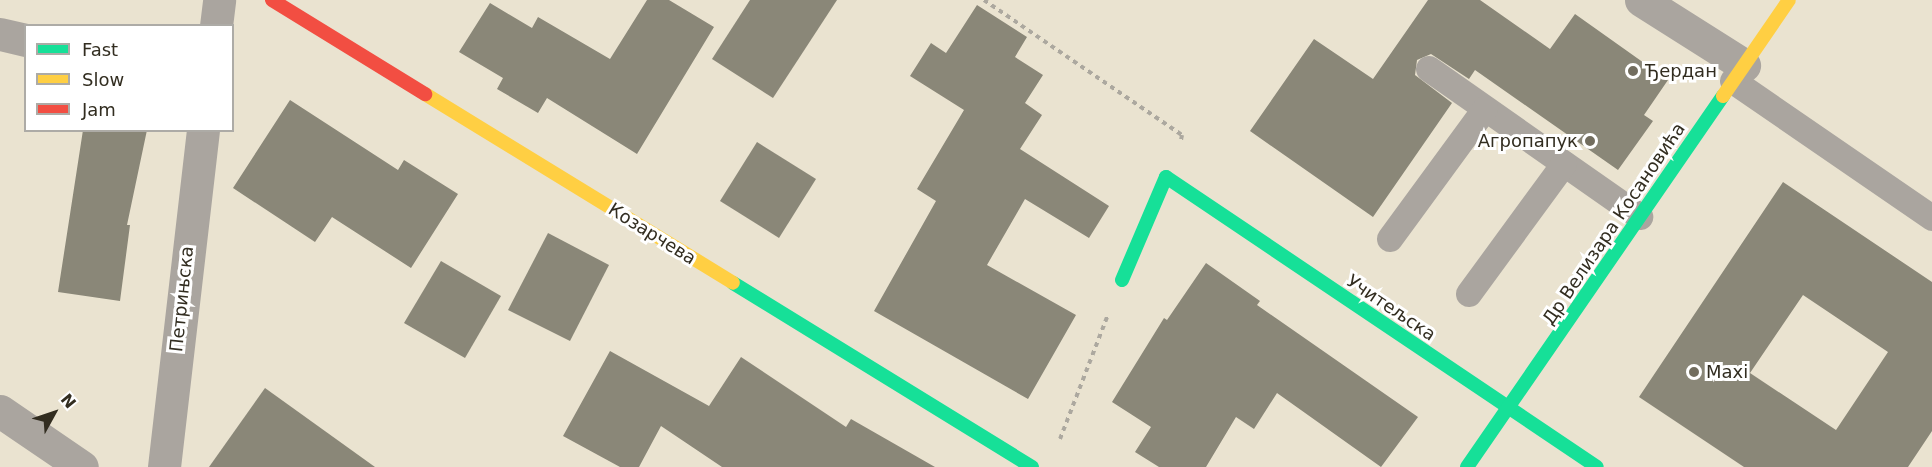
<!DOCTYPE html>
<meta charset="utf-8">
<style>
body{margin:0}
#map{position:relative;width:1932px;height:467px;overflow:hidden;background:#eae3d0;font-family:"DejaVu Sans",sans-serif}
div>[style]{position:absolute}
.building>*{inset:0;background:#8a8778}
.path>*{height:4px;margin-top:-2px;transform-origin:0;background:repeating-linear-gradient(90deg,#aca89f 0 4.5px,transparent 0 9px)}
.lane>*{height:26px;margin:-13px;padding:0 13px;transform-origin:13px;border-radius:13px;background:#aaa59f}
.street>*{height:33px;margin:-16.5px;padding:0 16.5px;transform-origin:16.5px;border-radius:16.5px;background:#aaa59f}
.fast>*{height:14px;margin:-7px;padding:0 7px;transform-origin:7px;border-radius:7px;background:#16e098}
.slow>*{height:14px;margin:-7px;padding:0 7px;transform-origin:7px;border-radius:7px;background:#ffcf43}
.jam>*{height:14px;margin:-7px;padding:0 7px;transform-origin:7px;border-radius:7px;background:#f24e42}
.dots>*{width:16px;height:16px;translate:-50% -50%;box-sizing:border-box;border:3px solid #fff;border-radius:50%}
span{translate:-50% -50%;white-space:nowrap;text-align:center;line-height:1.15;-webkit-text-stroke:6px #fff;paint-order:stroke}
.poi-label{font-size:18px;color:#322d20}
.left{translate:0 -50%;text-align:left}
.right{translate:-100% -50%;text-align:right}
.street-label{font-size:18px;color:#322d20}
.legend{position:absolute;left:24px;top:24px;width:210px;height:108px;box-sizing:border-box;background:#fff;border:2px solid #adaba6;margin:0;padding:8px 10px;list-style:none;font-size:18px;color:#322d20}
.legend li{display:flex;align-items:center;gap:12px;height:30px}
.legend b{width:30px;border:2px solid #adaba6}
.north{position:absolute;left:24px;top:383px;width:60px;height:60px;-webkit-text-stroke:4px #fff;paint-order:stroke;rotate:50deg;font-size:16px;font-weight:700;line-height:24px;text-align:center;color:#322d20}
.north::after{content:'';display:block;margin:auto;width:21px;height:27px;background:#322d20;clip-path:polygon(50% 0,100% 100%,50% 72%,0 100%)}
</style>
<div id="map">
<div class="building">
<i style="clip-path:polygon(647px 0,669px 0,714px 27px,637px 154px,547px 98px,538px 113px,497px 89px,503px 78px,459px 52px,490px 3px,532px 28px,538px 17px,610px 59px)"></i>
<i style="clip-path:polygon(750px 0,837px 0,773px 98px,712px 59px)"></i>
<i style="clip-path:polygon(1428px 0,1480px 0,1550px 49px,1575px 14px,1668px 80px,1644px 115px,1653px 121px,1618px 170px,1475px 70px,1469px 79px,1431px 54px,1417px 60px,1415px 75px,1452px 103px,1373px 217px,1250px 131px,1314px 39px,1373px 79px)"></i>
<i style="clip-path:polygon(977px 5px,1027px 37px,1015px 57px,1043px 75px,1025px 103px,1042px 115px,1020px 149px,1109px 206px,1089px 238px,1025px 199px,987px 265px,1076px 315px,1028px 399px,874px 311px,936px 201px,917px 189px,964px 110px,910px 76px,931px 43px,946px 53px)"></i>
<i style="clip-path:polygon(290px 100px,398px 170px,404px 160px,458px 194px,411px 268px,332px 217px,315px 242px,233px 188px)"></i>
<i style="clip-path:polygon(83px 130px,147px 130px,127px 225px,130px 225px,120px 301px,58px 292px)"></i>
<i style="clip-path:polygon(757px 142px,816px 179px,779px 238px,720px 201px)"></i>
<i style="clip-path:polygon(evenodd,1783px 182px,1932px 282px,1932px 431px,1908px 467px,1744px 467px,1639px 397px,1783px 182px,1803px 295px,1888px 352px,1836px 430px,1750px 373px,1803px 295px)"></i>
<i style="clip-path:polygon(548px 233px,609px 265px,570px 341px,508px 310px)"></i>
<i style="clip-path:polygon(441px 261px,501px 296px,465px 358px,404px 323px)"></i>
<i style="clip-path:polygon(1206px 263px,1260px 301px,1257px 305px,1418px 417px,1381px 467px,1277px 393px,1254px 429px,1236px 417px,1206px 467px,1159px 467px,1135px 452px,1151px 427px,1112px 402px,1164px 318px,1167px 320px)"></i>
<i style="clip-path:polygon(610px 351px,709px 406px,741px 357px,846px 427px,851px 419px,935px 467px,722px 467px,661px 426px,639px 467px,620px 467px,563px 436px)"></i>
<i style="clip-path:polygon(265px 388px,375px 467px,209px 467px)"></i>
</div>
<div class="path">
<i style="left:984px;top:0;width:240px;rotate:34.3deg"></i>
<i style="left:1182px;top:135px;width:5px;rotate:101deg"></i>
<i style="left:1060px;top:439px;width:131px;rotate:-68.9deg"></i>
</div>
<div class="lane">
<i style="left:1429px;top:69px;width:258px;rotate:35deg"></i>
<i style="left:1733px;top:81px;width:242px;rotate:34.5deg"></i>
<i style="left:1390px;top:239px;width:161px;rotate:-53.8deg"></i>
<i style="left:1469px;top:294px;width:161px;rotate:-53.8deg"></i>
</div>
<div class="street">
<i style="left:1641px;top:0;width:122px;rotate:32.3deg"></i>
<i style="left:216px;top:26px;width:26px;rotate:-83deg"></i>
<i style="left:0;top:34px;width:27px;rotate:13deg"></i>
<i style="left:0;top:411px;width:99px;rotate:34.3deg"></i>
<i style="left:164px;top:467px;width:339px;rotate:-83.4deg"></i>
</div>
<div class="fast">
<i style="left:1122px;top:280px;width:112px;rotate:-66.9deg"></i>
<i style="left:1166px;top:177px;width:519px;rotate:33.93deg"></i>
<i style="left:733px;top:283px;width:351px;rotate:31.6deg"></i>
<i style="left:1467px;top:467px;width:451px;rotate:-55.4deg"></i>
</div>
<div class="slow">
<i style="left:425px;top:94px;width:361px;rotate:31.5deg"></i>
<i style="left:1723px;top:96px;width:116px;rotate:-55.5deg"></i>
</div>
<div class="jam">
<i style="left:272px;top:0;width:180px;rotate:31.6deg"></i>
</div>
<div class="dots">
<i style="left:1633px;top:71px;background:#726d5e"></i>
<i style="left:1590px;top:141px;background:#726d5e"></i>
<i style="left:1694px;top:372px;background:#726d5e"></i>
</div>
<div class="poi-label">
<span class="left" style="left:1645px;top:71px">Ђердан</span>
<span class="right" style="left:1578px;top:141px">Агропапук</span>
<span class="left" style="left:1706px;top:372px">Maxi</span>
</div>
<div class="street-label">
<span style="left:1614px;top:224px;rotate:-56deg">Др Велизара Косановића</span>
<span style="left:652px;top:234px;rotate:32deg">Козарчева</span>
<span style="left:182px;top:299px;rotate:-84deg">Петрињска</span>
<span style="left:1391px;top:308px;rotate:34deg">Учитељска</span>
</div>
<ul class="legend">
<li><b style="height:8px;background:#16e098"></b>Fast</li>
<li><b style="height:8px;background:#ffcf43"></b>Slow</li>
<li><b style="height:8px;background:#f24e42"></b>Jam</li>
</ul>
<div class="north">N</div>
</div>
